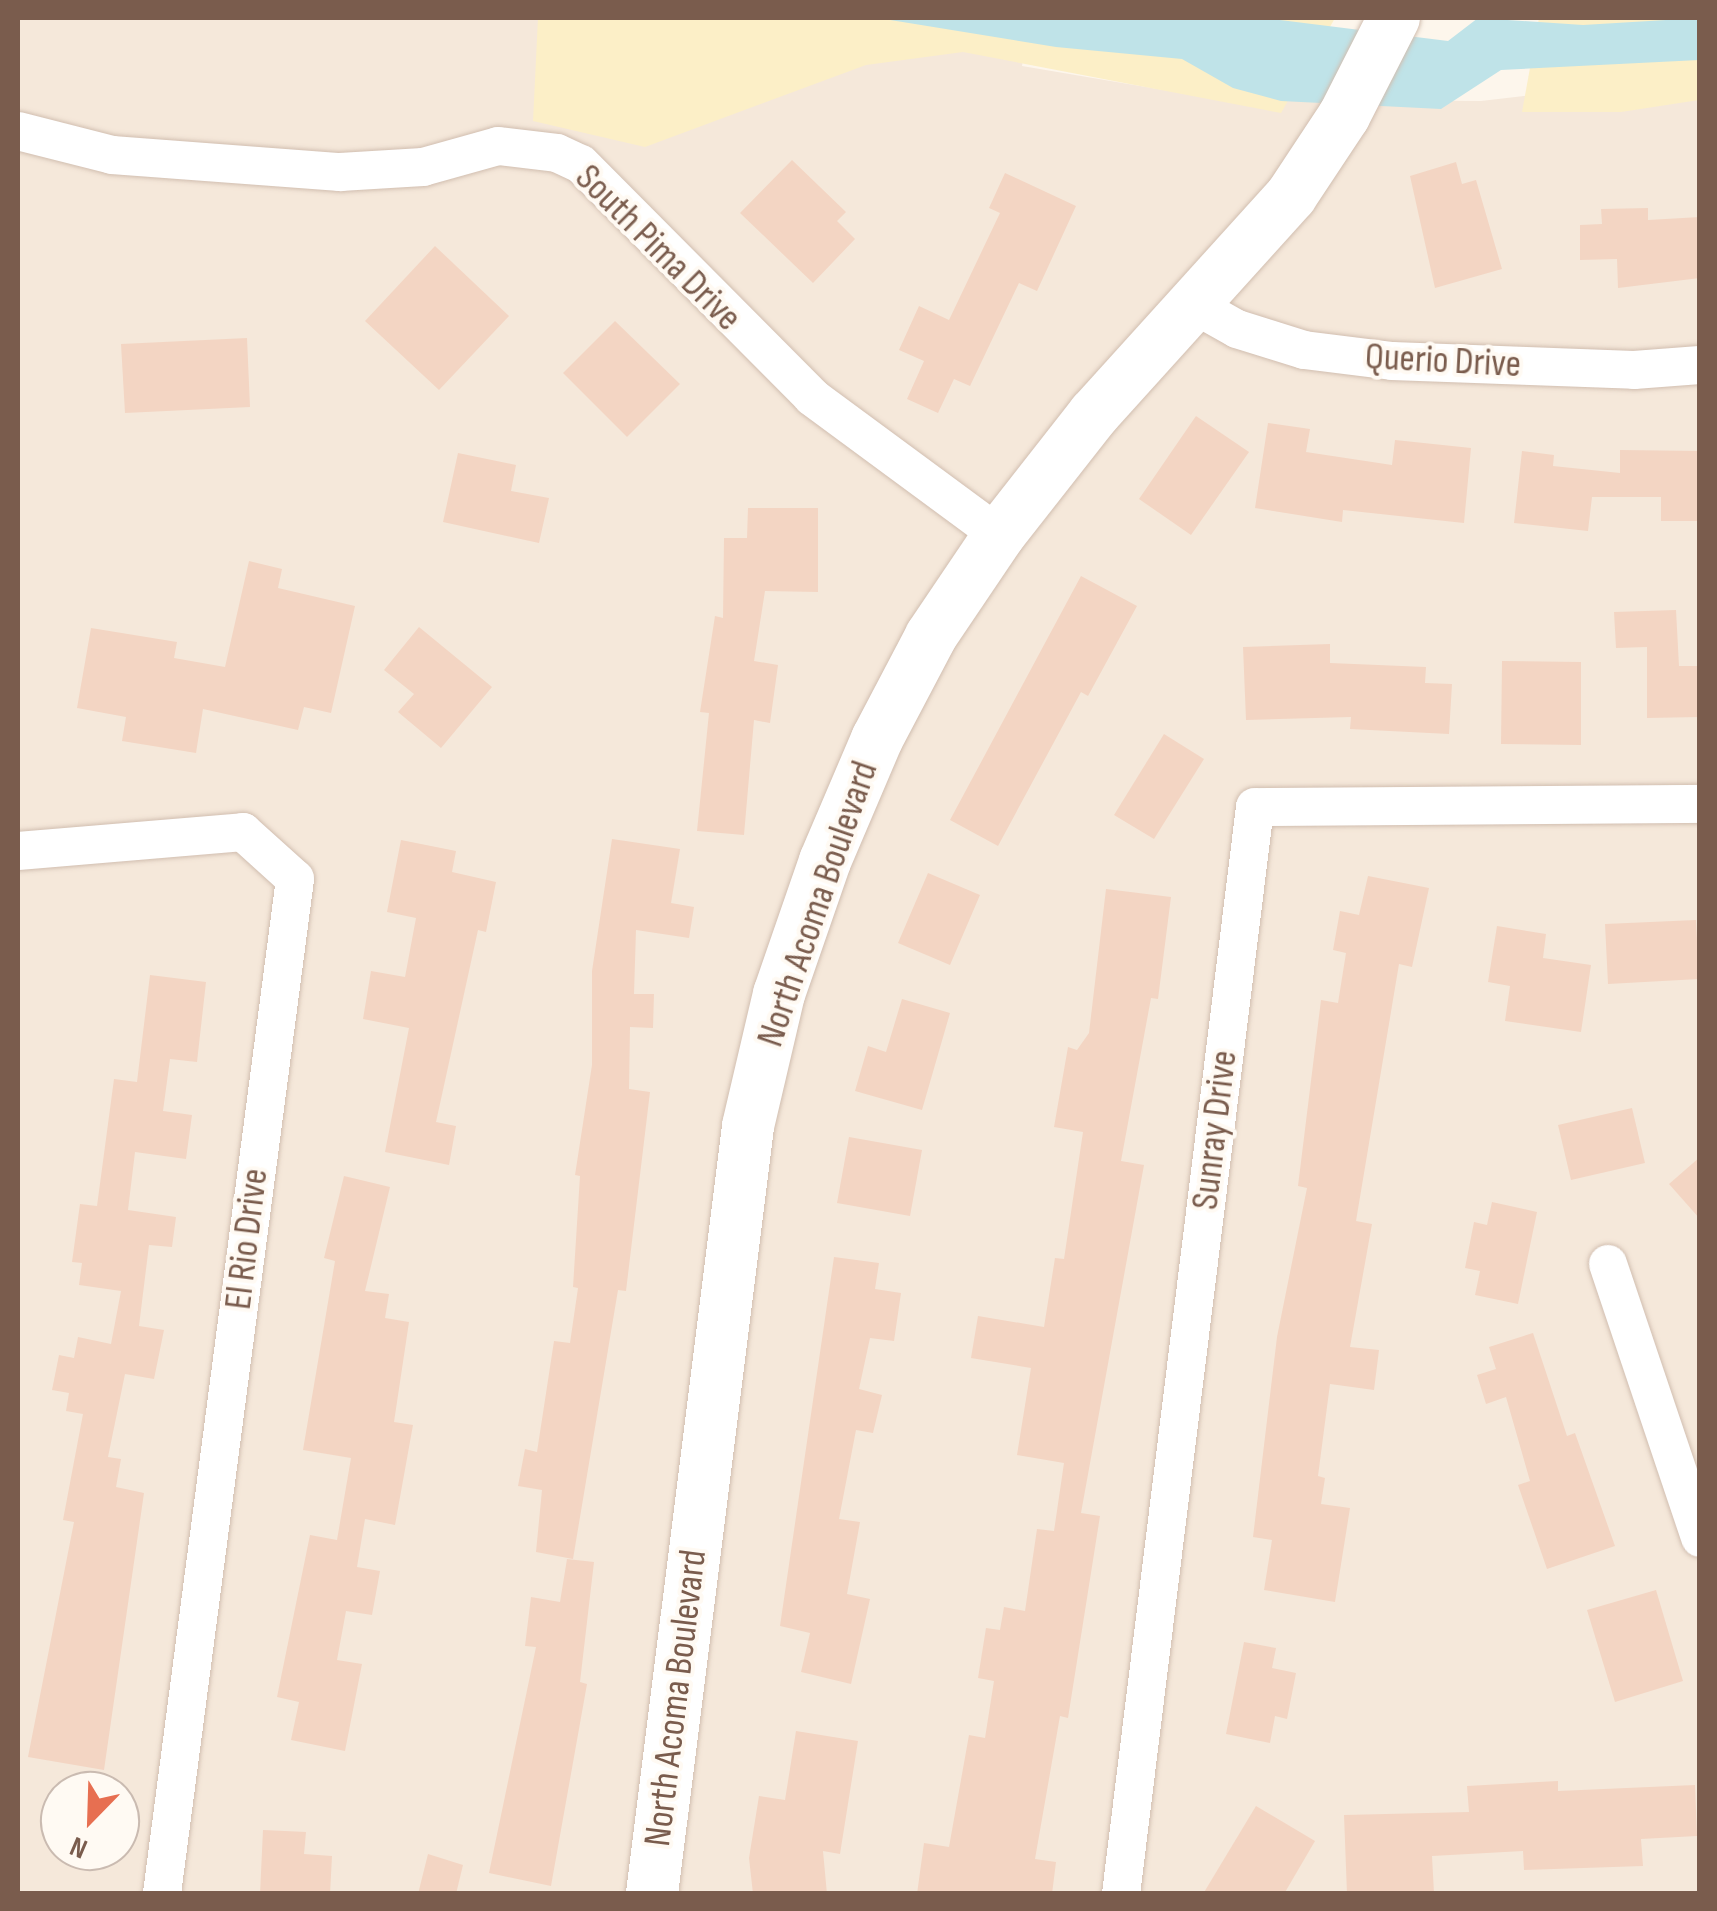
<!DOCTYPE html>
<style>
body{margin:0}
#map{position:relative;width:1717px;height:1911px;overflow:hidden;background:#fdf6ec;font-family:"Sofia Sans Condensed",sans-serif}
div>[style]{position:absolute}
.residential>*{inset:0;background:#f5e8da}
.sand>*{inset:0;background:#fcefc7}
.water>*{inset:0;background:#bfe3e8}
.building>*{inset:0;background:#f3d5c3}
.roads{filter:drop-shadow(0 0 2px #d1beb0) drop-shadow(0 0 2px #d1beb0)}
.minor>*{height:38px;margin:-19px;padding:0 19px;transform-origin:19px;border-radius:19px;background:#fff}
.secondary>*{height:52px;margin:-26px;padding:0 26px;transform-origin:26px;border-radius:26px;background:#fff}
span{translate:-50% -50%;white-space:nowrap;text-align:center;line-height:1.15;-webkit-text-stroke:8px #fffaf3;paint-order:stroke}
.street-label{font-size:38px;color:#7a5c4d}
.frame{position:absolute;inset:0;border:20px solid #7a5c4d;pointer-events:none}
.north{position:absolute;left:40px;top:1771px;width:100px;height:100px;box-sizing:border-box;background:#fffaf3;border:2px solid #cabbb1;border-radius:50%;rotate:203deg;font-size:28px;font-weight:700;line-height:40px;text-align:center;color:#7a5c4d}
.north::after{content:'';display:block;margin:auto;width:35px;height:45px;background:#e76f51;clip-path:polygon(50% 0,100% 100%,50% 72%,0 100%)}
</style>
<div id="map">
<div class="residential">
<i style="clip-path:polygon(evenodd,18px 18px,1030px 18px,1022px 66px,1217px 99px,1481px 101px,1699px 76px,1699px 1893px,18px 1893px,18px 18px,60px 1791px,120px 1791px,120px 1851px,60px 1851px,60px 1791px)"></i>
</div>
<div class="sand">
<i style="clip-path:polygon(538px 18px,1335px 18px,1281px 113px,963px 52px,866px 65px,645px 147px,533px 121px)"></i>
<i style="clip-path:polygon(1539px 18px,1699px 18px,1699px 100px,1621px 112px,1522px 112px)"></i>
</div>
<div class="water">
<i style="clip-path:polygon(878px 18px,1264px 18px,1448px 41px,1478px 18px,1583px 25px,1699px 18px,1699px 60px,1501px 70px,1441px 109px,1281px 101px,1233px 88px,1182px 59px,1056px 47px)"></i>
</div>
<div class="building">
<i style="clip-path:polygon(792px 160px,846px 212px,837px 221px,855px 239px,813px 283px,740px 213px)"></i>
<i style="clip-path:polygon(1456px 162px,1462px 184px,1476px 180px,1502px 269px,1435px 288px,1410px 176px)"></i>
<i style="clip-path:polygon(1005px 173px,1076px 206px,1037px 291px,1019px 283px,970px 386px,954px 379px,938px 413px,907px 399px,924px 361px,899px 350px,919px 306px,949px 320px,1000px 213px,989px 208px)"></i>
<i style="clip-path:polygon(1648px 208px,1648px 220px,1700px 217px,1700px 278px,1618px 288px,1617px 259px,1580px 260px,1580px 225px,1602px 224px,1601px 209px)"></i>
<i style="clip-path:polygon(435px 246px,509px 316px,439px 390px,365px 321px)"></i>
<i style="clip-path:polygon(615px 321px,680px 384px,627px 437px,563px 373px)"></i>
<i style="clip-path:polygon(247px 338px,250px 407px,125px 413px,121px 344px)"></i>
<i style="clip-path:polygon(1196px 416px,1249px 452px,1191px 535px,1139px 499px)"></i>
<i style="clip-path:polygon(1268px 423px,1310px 429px,1306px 452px,1392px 465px,1395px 440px,1471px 448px,1464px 523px,1343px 510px,1342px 522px,1255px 508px)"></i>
<i style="clip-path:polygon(1620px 450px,1700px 451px,1700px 521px,1661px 521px,1661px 497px,1592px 497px,1588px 531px,1514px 523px,1522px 451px,1554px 455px,1553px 466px,1620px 473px)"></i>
<i style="clip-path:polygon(458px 453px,516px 465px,511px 491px,549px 498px,539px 543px,443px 522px)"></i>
<i style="clip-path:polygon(748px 508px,818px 508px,818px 592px,765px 591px,754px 661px,778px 665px,770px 723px,754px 720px,744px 835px,697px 831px,709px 713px,700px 712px,715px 616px,723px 618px,724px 538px,747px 538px)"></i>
<i style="clip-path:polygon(249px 561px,282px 569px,278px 588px,355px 606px,331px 713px,304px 707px,298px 730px,203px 709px,196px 753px,122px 741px,126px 717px,77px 708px,91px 628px,177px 642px,174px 658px,225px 667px)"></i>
<i style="clip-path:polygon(1081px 576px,1137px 606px,1088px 696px,1081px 692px,998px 846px,950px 820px)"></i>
<i style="clip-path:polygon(1676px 610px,1679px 666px,1700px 666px,1700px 717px,1647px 718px,1647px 647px,1616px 648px,1614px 612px)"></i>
<i style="clip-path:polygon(419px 627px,492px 687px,441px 748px,398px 712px,414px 694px,384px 670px)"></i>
<i style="clip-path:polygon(1330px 644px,1330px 663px,1426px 667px,1425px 683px,1452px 684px,1449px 734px,1350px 729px,1351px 717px,1246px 720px,1243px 647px)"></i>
<i style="clip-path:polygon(1502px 661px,1581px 662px,1581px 745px,1501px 744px)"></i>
<i style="clip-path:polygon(1164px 734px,1204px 759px,1154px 839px,1114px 815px)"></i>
<i style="clip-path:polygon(612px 839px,680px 849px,671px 903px,694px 907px,689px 938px,636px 930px,634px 994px,654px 994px,653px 1028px,630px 1027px,629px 1089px,650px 1092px,626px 1291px,618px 1290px,573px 1559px,536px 1552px,542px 1490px,518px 1486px,525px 1449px,537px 1452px,554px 1341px,570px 1343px,578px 1288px,573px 1287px,580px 1176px,575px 1175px,592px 1065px,592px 971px)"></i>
<i style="clip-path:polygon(401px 840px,456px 851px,452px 872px,496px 882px,486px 932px,478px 930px,436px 1122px,456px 1126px,449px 1165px,385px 1152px,409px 1028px,363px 1019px,371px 971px,405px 977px,416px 918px,387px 912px)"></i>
<i style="clip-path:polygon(928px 873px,980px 895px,950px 965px,898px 943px)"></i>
<i style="clip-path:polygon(1368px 876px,1429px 888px,1412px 967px,1399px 964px,1356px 1221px,1372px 1224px,1350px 1347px,1379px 1350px,1374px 1390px,1330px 1384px,1318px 1476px,1325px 1478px,1321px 1504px,1350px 1508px,1335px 1602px,1264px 1590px,1272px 1540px,1253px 1537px,1277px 1337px,1307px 1188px,1298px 1186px,1321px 1000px,1338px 1003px,1346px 953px,1333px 950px,1340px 911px,1359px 915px)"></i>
<i style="clip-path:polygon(1106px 889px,1171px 897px,1158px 999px,1151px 998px,1121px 1161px,1144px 1165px,1081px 1513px,1100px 1516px,1068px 1718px,1060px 1716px,1035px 1859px,1056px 1862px,1052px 1894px,917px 1894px,924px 1843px,949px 1847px,969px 1735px,985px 1738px,994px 1681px,978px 1678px,986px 1628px,1000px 1630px,1004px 1607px,1025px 1611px,1037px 1529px,1054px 1531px,1064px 1463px,1017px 1455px,1031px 1368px,971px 1358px,978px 1316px,1044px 1327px,1055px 1258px,1064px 1259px,1083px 1132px,1054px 1127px,1068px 1047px,1077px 1050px,1089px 1033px)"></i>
<i style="clip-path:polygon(1696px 920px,1699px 979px,1608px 984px,1605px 924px)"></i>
<i style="clip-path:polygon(1497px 926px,1546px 934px,1543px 958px,1591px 965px,1581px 1032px,1505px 1021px,1510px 986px,1488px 982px)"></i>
<i style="clip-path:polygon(150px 975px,206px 982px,197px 1062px,170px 1059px,163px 1111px,192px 1115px,186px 1159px,135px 1152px,128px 1210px,176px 1217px,172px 1247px,149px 1245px,139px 1326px,164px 1330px,154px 1379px,125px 1374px,108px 1457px,121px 1459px,116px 1487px,144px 1493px,104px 1770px,28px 1757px,74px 1522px,63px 1520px,83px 1414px,66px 1411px,69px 1393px,52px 1390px,59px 1355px,74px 1358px,78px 1337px,111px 1344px,121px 1291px,79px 1285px,82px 1263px,72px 1262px,80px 1204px,97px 1206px,114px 1079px,137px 1082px)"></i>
<i style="clip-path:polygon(902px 999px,950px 1013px,922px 1110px,855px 1091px,868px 1046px,886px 1052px)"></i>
<i style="clip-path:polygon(1632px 1108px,1645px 1163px,1571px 1180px,1558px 1125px)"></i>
<i style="clip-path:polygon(849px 1137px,922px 1150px,910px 1216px,837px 1203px)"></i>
<i style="clip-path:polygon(1700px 1157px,1700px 1219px,1669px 1184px)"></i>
<i style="clip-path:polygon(344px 1176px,390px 1187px,365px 1291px,389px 1294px,385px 1318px,409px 1322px,394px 1422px,413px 1425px,395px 1525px,365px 1519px,357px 1567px,380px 1571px,372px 1615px,346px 1611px,337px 1660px,362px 1664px,345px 1751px,291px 1740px,299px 1702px,277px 1697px,310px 1535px,337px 1540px,351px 1458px,303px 1450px,335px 1261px,324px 1258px)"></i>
<i style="clip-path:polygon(1492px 1202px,1537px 1212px,1518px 1304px,1475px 1295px,1480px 1271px,1465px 1268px,1474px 1222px,1487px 1225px)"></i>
<i style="clip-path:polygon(834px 1257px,879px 1263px,875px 1289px,901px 1293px,894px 1341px,870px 1338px,859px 1389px,882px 1395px,873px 1433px,856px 1430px,839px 1519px,860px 1522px,847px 1594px,870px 1599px,851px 1684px,801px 1672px,810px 1633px,780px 1626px)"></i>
<i style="clip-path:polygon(1533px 1333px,1567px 1436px,1575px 1433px,1615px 1546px,1547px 1569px,1518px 1485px,1530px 1481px,1506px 1397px,1486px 1404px,1477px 1375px,1496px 1369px,1489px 1347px)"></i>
<i style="clip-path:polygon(567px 1559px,594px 1562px,580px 1682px,587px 1684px,551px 1886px,489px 1873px,536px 1647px,525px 1646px,531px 1597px,560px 1602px)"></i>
<i style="clip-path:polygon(1656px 1590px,1683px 1681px,1615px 1702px,1587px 1610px)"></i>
<i style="clip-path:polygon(1244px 1642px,1276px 1648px,1272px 1668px,1296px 1673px,1287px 1719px,1275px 1716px,1270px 1743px,1226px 1734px)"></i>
<i style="clip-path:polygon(796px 1731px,858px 1741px,840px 1854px,823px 1851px,827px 1894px,753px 1894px,749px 1858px,759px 1796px,785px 1800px)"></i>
<i style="clip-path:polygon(1558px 1781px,1558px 1791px,1695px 1785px,1697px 1836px,1641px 1839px,1643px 1866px,1524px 1870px,1523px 1851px,1432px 1856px,1434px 1893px,1347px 1894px,1344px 1815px,1469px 1812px,1467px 1786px)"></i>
<i style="clip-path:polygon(1256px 1806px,1315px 1841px,1284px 1894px,1203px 1894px)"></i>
<i style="clip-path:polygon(263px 1830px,306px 1832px,304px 1854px,332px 1856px,330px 1894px,260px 1894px)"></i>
<i style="clip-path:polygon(428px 1854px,463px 1865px,456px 1894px,418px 1894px)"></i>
</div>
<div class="roads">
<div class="minor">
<i style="left:18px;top:131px;width:97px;rotate:14.3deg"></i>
<i style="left:112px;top:155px;width:229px;rotate:4.3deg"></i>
<i style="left:340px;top:172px;width:83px;rotate:-3.4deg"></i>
<i style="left:423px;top:167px;width:78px;rotate:-15.6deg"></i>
<i style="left:498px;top:146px;width:59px;rotate:6.8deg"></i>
<i style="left:557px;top:153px;width:26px;rotate:25deg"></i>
<i style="left:581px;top:164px;width:328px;rotate:45.2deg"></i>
<i style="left:812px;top:397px;width:232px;rotate:36.4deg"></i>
<i style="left:1196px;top:306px;width:47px;rotate:29.3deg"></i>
<i style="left:1237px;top:329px;width:70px;rotate:17.4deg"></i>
<i style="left:1304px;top:350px;width:89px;rotate:7.1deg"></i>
<i style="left:1392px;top:361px;width:242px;rotate:2.1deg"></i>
<i style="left:1634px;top:370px;width:66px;rotate:-4.3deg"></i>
<i style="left:18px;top:851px;width:226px;rotate:-4.8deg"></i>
<i style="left:243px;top:832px;width:70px;rotate:42.1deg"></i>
<i style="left:295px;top:879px;width:1024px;rotate:97.47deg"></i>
<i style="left:1608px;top:1264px;width:289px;rotate:71.4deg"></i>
<i style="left:1121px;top:1894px;width:1095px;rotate:-82.97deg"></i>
<i style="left:1255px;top:807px;width:445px;rotate:-0.4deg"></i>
</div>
<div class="secondary">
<i style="left:652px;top:1894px;width:774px;rotate:-82.87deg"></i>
<i style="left:748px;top:1126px;width:136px;rotate:-76.8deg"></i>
<i style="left:779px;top:994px;width:141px;rotate:-70.9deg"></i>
<i style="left:825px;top:861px;width:133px;rotate:-66.9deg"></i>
<i style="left:877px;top:739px;width:116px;rotate:-62.3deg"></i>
<i style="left:931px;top:636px;width:122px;rotate:-56deg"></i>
<i style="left:999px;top:535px;width:154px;rotate:-51.9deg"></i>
<i style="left:1094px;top:414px;width:294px;rotate:-47.9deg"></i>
<i style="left:1291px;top:196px;width:96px;rotate:-56.5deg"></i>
<i style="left:1344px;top:116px;width:110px;rotate:-63deg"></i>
</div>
</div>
<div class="street-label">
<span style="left:658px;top:248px;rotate:45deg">South Pima Drive</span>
<span style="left:1443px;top:361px;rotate:3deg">Querio Drive</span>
<span style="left:818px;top:904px;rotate:-71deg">North Acoma Boulevard</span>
<span style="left:1215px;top:1130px;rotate:-83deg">Sunray Drive</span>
<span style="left:247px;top:1239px;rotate:-83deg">El Rio Drive</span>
<span style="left:676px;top:1698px;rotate:-83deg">North Acoma Boulevard</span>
</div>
<div class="frame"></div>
<div class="north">N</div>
</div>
